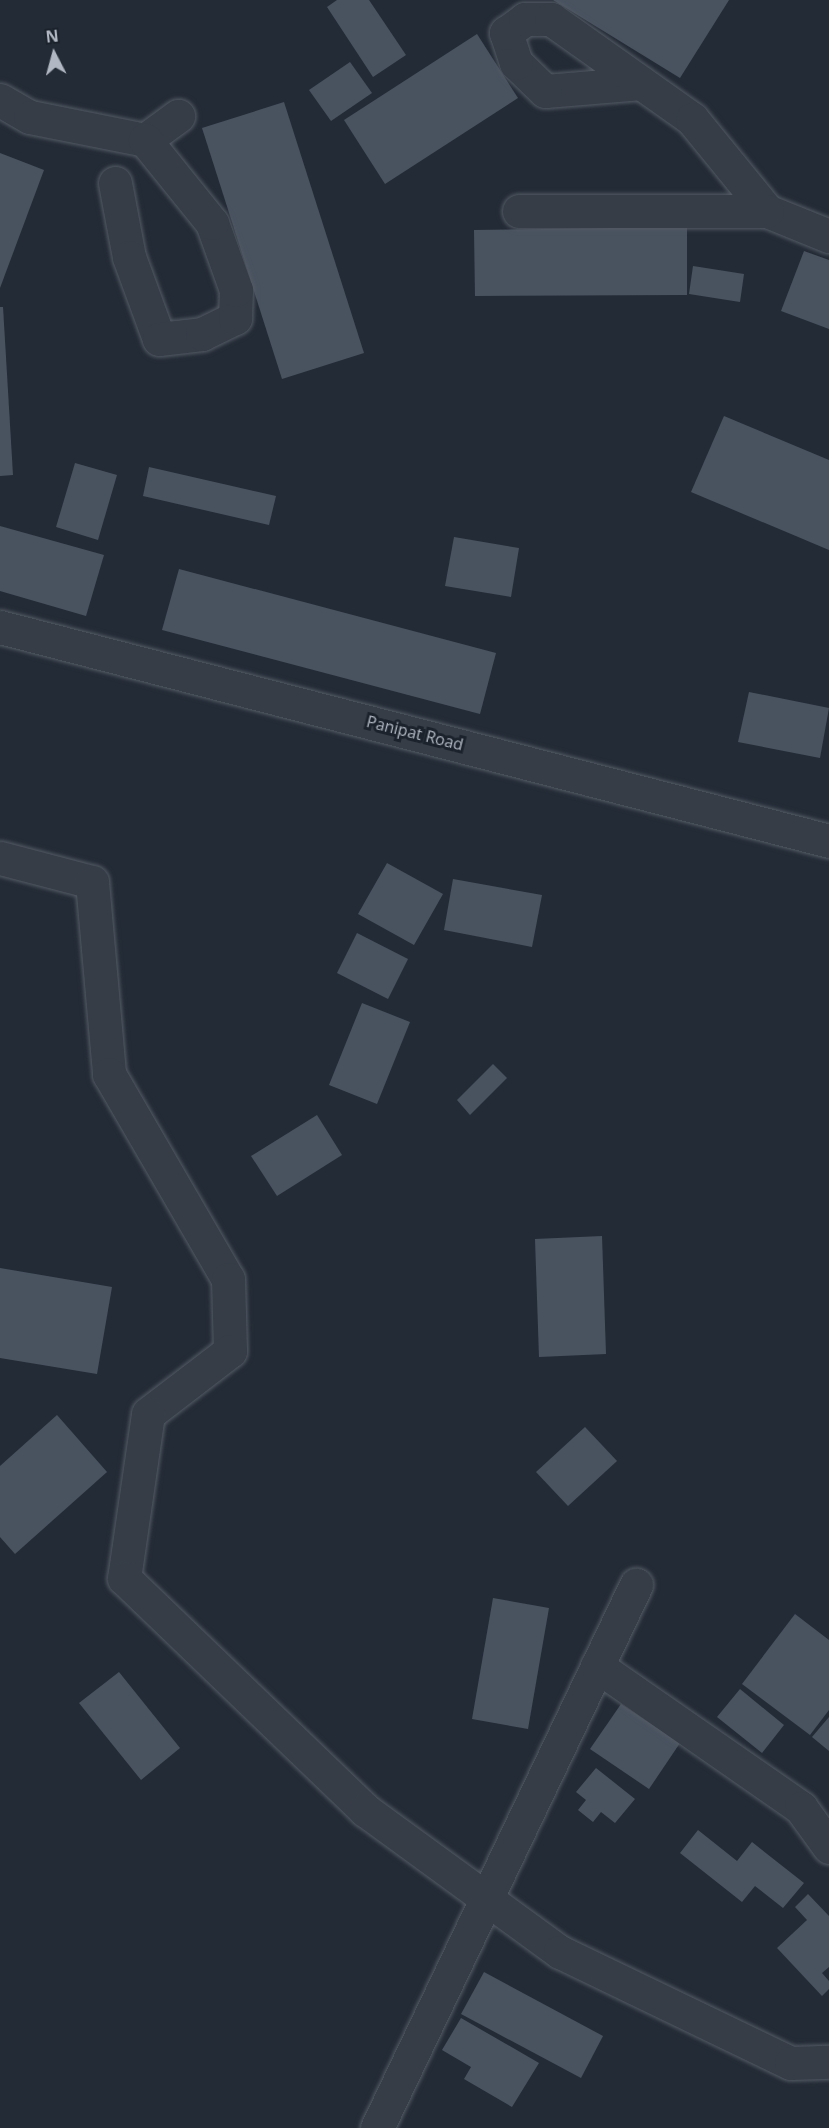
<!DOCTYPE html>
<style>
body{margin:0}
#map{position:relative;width:829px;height:2128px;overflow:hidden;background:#232b36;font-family:"Open Sans",sans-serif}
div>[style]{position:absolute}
.building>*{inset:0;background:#495360}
.roads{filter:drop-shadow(0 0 2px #545b65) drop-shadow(0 0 2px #545b65)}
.minor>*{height:33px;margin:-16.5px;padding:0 16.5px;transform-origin:16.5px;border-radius:16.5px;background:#363d47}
span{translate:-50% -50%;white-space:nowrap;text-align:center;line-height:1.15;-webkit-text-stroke:6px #1b222b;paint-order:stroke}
.street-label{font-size:16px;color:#b1b8c3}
.north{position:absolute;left:24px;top:24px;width:60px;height:60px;-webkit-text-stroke:4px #1b222b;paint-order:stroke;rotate:354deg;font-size:16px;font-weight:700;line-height:24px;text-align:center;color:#b1b8c3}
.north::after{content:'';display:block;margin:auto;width:21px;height:27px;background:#b1b8c3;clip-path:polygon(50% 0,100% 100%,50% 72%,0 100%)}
</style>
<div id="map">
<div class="building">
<i style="clip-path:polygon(337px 0,369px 0,406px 55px,373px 77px,327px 7px)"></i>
<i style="clip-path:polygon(553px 0,729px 0,680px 78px)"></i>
<i style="clip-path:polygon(477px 34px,518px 98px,385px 184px,344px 120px)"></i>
<i style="clip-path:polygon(350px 62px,372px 93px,331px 121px,309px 90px)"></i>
<i style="clip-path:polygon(284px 102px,364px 353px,282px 379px,202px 128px)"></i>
<i style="clip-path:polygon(0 153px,44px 170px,0 288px)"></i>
<i style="clip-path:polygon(687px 227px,687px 295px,475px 296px,474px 230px)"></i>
<i style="clip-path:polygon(804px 251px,829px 260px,829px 329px,781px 311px)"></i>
<i style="clip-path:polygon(693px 266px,744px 274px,740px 302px,689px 294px)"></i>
<i style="clip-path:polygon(0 307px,3px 307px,13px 475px,0 476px)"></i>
<i style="clip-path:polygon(724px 416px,829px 460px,829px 550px,691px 492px)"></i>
<i style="clip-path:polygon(75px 463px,117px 475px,98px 540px,56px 527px)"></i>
<i style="clip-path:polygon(149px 467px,276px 496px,269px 525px,143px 496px)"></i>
<i style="clip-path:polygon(0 526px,104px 555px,86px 616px,0 591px)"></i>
<i style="clip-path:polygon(454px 537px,519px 548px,511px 597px,445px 586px)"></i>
<i style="clip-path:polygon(179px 569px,496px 653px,480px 714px,162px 630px)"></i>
<i style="clip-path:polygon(749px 692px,829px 708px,820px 758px,738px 742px)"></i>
<i style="clip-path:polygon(387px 863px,443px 894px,414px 945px,358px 914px)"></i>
<i style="clip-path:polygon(453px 879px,542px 895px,532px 947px,444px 930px)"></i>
<i style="clip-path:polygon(357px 933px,408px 959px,388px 999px,337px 973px)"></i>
<i style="clip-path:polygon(362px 1003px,410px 1022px,377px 1104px,329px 1085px)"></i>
<i style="clip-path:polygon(493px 1064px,507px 1078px,470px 1115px,457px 1100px)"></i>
<i style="clip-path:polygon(317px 1115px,342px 1155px,277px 1196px,251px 1156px)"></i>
<i style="clip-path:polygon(602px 1236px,606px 1354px,539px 1357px,535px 1239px)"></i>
<i style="clip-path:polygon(0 1268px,112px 1287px,97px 1374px,0 1358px)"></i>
<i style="clip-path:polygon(57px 1415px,107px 1472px,15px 1554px,0 1537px,0 1466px)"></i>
<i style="clip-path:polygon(585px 1427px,617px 1461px,568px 1506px,536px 1472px)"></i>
<i style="clip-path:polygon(493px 1598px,549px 1608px,528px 1729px,472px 1719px)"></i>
<i style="clip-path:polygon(795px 1614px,829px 1640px,829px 1710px,810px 1735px,742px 1684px)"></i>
<i style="clip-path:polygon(119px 1672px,180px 1748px,141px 1780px,79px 1703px)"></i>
<i style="clip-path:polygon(740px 1689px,784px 1725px,762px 1753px,717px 1717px)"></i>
<i style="clip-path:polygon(621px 1704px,680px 1743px,649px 1789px,590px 1749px)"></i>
<i style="clip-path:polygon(829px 1717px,829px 1751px,812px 1737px)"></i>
<i style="clip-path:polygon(596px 1768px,635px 1799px,615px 1823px,601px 1812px,593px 1822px,578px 1810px,586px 1800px,576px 1792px)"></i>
<i style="clip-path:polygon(698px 1830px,737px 1861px,752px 1842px,804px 1883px,783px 1908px,755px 1886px,742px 1902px,680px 1853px)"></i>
<i style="clip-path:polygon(808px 1894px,829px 1916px,829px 1967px,822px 1973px,829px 1981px,829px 1989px,822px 1996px,777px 1948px,807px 1920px,795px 1907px)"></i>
<i style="clip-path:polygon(484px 1972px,603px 2036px,581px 2078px,461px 2014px)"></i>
<i style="clip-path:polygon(461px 2018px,539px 2063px,512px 2107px,464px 2079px,471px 2067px,442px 2050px)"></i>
</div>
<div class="roads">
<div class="minor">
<i style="left:641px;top:83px;width:96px;rotate:175.2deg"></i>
<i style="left:545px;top:91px;width:40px;rotate:-136deg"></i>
<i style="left:516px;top:63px;width:32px;rotate:-108deg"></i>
<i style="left:506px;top:33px;width:24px;rotate:-36deg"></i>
<i style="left:525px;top:19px;width:26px"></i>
<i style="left:551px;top:19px;width:173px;rotate:35.3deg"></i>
<i style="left:692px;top:119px;width:119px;rotate:50.8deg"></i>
<i style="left:767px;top:211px;width:67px;rotate:22deg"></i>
<i style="left:0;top:100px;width:34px;rotate:30deg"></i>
<i style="left:30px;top:117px;width:117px;rotate:11.3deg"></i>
<i style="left:145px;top:140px;width:41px;rotate:-36deg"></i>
<i style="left:115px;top:183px;width:75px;rotate:79.3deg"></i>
<i style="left:129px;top:257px;width:87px;rotate:69.9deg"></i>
<i style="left:159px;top:339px;width:43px;rotate:-6.6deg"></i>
<i style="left:202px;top:334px;width:37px;rotate:-26deg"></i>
<i style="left:235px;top:318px;width:28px;rotate:-88deg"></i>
<i style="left:236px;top:290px;width:71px;rotate:-109.7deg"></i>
<i style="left:212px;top:223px;width:107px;rotate:-128.9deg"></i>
<i style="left:519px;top:211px;width:248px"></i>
<i style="left:0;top:627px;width:856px;rotate:14.47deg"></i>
<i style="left:0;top:858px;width:95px;rotate:14.6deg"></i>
<i style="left:92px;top:882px;width:193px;rotate:84.9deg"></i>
<i style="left:109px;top:1074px;width:237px;rotate:59.9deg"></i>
<i style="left:228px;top:1279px;width:72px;rotate:88.4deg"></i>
<i style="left:230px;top:1351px;width:103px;rotate:142.5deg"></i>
<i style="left:148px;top:1414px;width:166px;rotate:98.3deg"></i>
<i style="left:124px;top:1578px;width:335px;rotate:43.9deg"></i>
<i style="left:365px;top:1810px;width:241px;rotate:36.1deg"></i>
<i style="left:560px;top:1952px;width:256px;rotate:25.7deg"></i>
<i style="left:791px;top:2063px;width:38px;rotate:-2deg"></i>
<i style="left:597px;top:1666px;width:249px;rotate:34.8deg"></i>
<i style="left:801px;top:1808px;width:48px;rotate:54.3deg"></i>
<i style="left:377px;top:2128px;width:602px;rotate:-64.5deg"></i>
</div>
</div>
<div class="street-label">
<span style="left:415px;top:733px;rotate:14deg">Panipat Road</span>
</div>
<div class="north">N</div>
</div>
